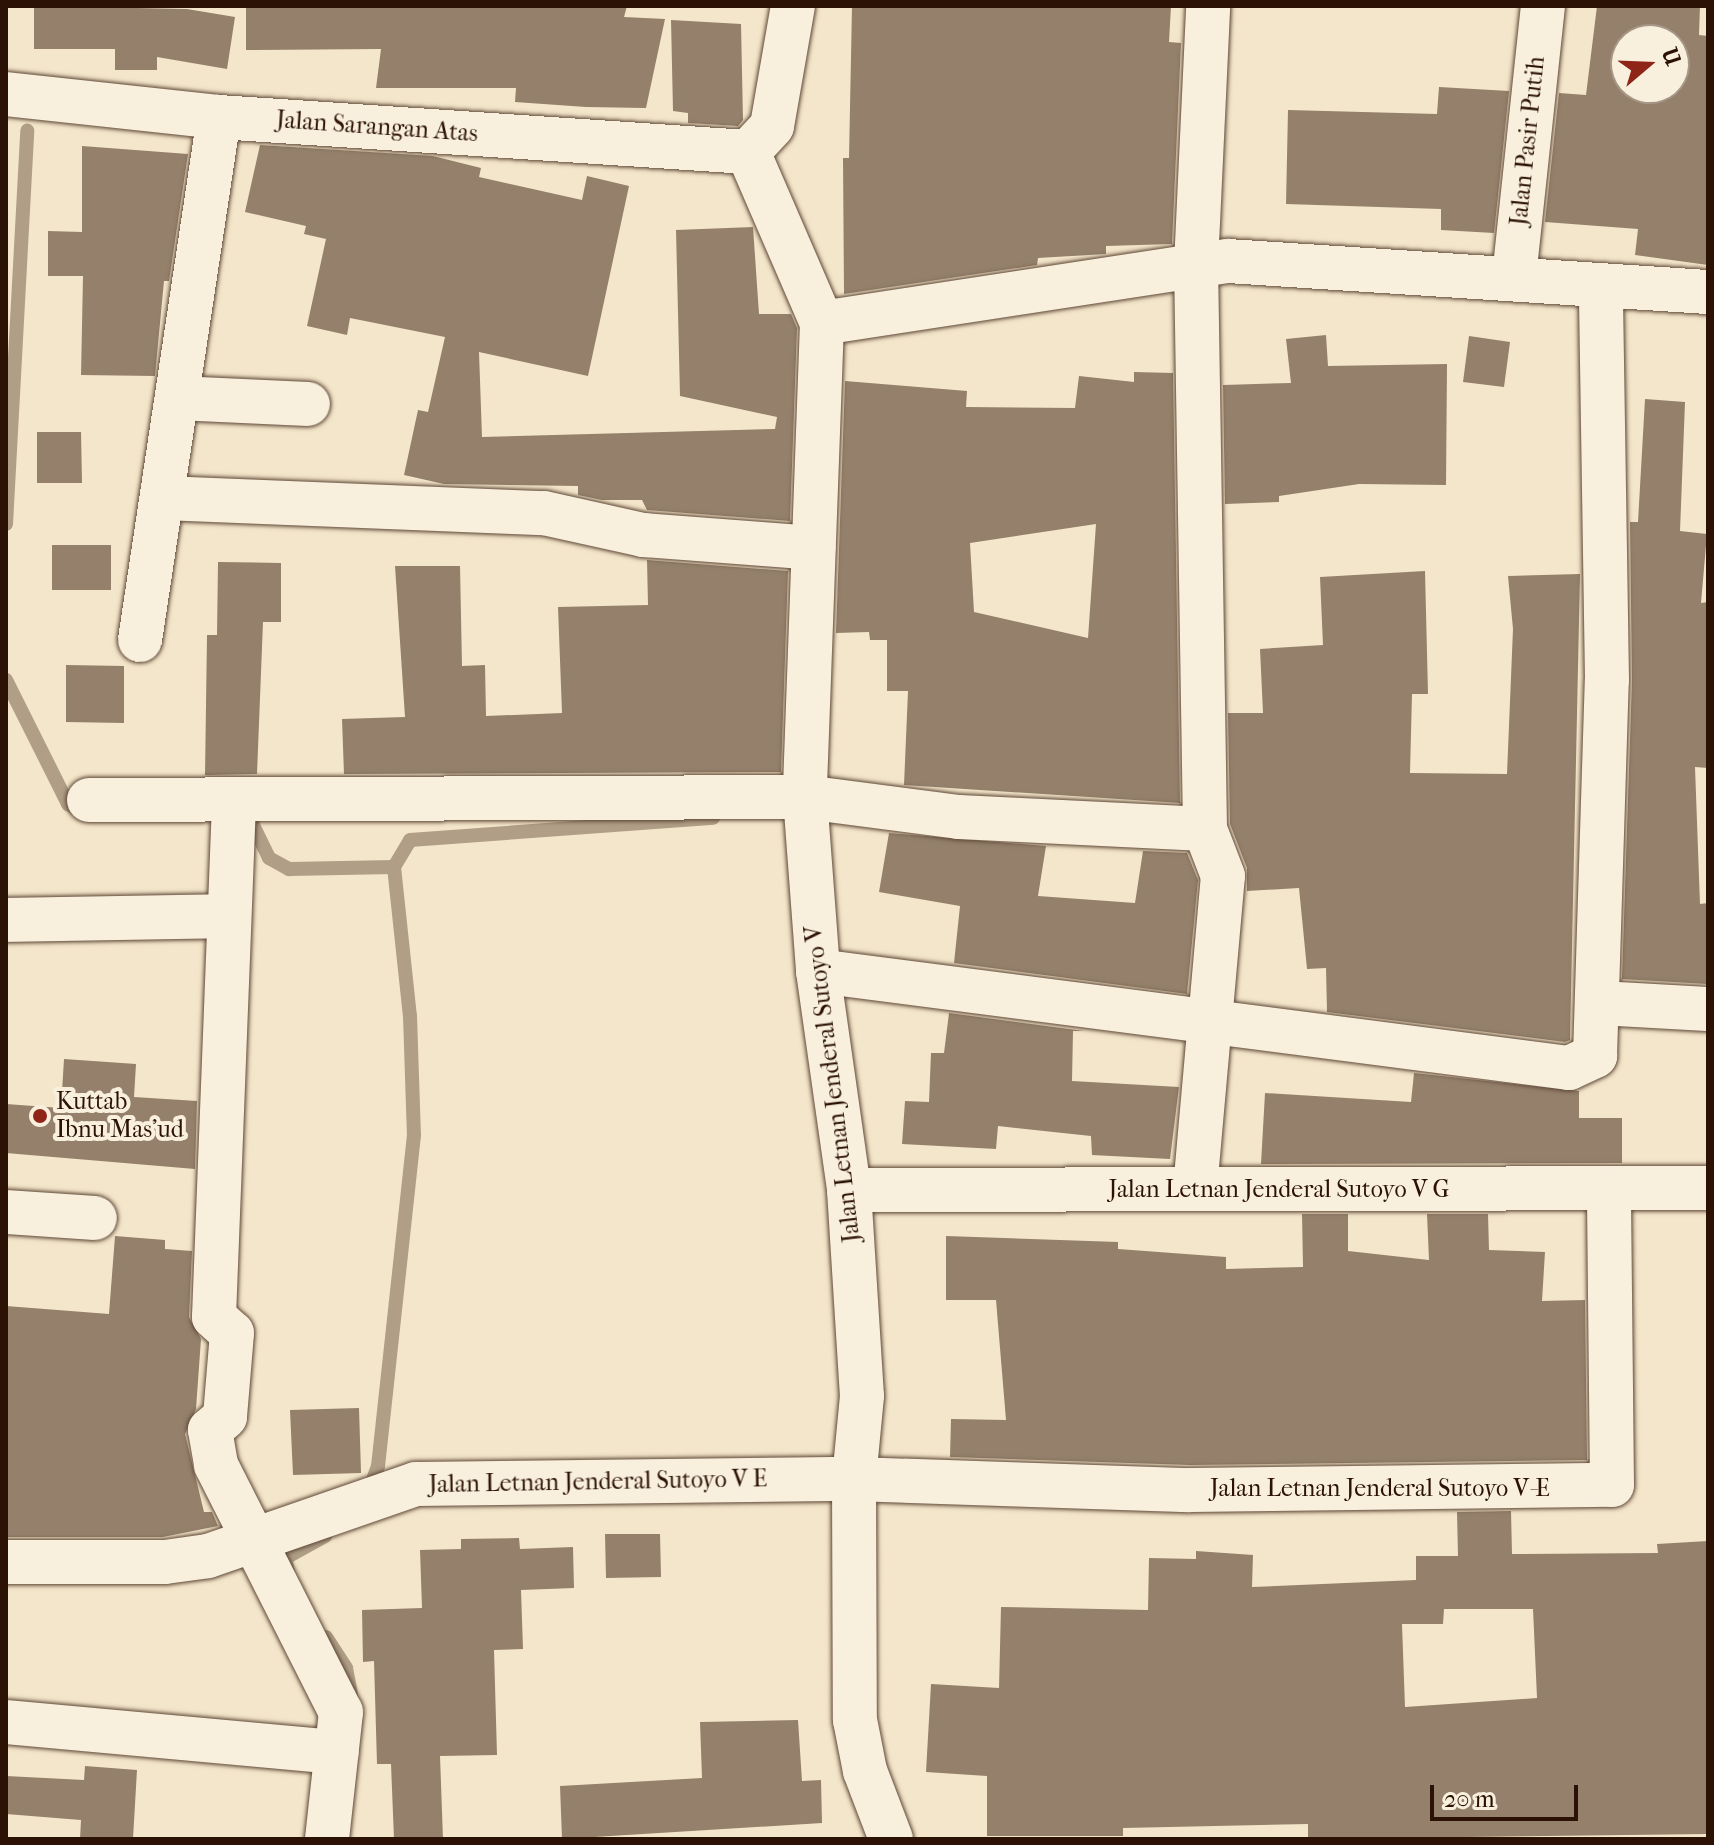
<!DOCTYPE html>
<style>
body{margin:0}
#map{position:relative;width:1714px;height:1845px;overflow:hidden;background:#f4e6ca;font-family:"IM FELL French Canon",serif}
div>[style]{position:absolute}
.stream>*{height:14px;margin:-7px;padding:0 7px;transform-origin:7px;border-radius:7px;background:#b09e87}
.building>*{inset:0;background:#94806b}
.roads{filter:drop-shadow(0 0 2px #5e4736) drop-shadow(0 0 2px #5e4736)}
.street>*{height:44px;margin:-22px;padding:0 22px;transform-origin:22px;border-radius:22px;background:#f8efdd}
.dots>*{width:22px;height:22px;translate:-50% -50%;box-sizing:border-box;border:4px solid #f8efdd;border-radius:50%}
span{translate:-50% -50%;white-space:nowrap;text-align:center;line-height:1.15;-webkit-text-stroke:8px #f8efdd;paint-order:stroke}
.street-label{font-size:24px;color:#2c1204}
.poi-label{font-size:24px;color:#2c1204}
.left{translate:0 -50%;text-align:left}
.frame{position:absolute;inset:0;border:8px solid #2c1204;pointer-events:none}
.north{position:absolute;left:1610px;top:24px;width:80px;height:80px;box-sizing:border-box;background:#f8efdd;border:2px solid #a69786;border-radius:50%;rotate:71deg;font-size:22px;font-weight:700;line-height:32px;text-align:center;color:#2c1204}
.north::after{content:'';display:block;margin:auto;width:28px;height:36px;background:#8f2418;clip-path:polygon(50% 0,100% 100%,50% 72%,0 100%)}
.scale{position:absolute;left:1430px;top:1785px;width:148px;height:36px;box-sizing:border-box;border:4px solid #2c1204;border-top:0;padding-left:10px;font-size:24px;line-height:28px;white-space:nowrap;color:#2c1204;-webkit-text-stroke:6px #f8efdd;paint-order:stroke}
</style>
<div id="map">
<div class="stream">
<i style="left:6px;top:524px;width:394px;rotate:-86.9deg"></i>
<i style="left:6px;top:680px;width:139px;rotate:63.4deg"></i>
<i style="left:68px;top:804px;width:16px;rotate:30deg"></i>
<i style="left:242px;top:823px;width:11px;rotate:10deg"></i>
<i style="left:253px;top:825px;width:37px;rotate:64deg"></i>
<i style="left:269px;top:858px;width:23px;rotate:29deg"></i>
<i style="left:289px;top:869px;width:105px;rotate:-1.1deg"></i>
<i style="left:394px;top:867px;width:150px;rotate:83.9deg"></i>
<i style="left:410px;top:1016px;width:119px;rotate:88.1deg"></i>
<i style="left:414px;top:1135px;width:333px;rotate:96.2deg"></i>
<i style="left:378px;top:1466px;width:29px;rotate:110deg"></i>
<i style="left:394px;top:867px;width:31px;rotate:-59deg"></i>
<i style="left:410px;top:840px;width:304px;rotate:-4.2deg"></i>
<i style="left:288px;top:1572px;width:14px;rotate:-102deg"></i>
<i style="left:285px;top:1558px;width:46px;rotate:-28.8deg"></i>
<i style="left:326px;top:1637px;width:37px;rotate:57deg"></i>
<i style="left:346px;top:1668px;width:26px;rotate:79deg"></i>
</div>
<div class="building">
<i style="clip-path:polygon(34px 6px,187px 9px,235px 17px,227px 69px,157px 57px,157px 70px,115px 70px,115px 49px,34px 49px)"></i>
<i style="clip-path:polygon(246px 6px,627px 6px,624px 17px,665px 19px,646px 108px,586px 107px,515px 102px,516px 88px,376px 88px,381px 49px,246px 50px)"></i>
<i style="clip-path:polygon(852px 6px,1171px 6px,1169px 42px,1181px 43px,1172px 244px,1106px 246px,1106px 254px,1038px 258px,1037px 265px,844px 294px,843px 158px,849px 158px)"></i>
<i style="clip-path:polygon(evenodd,1597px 6px,1700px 6px,1699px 35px,1708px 36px,1708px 265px,1635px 255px,1638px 229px,1545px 222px,1559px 93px,1586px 95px,1597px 6px,1626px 40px,1674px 40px,1674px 88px,1626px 88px,1626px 40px)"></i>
<i style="clip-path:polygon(671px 20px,741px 24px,743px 120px,738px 126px,688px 123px,688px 113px,673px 111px)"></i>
<i style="clip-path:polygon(1439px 87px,1509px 91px,1494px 233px,1441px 230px,1441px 209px,1286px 204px,1288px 110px,1437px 114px)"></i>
<i style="clip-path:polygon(260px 145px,433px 156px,481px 168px,479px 177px,582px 200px,587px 176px,629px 186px,588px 376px,479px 352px,482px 437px,775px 429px,777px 417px,680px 396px,676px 230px,753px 227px,759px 314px,791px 314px,797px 328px,790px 521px,647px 510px,642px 500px,602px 500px,578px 495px,578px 486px,444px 484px,404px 475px,418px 410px,428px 412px,445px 337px,350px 318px,347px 335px,307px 326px,326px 239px,304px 234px,306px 226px,245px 212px)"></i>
<i style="clip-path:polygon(82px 146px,188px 154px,169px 281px,164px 281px,155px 376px,81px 375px,83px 276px,48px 276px,48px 231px,82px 232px)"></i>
<i style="clip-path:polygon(1326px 335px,1328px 366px,1447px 364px,1446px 485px,1359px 484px,1279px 496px,1279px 502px,1225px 504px,1223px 385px,1291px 383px,1286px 339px)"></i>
<i style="clip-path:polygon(1469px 336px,1510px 342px,1504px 387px,1463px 382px)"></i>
<i style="clip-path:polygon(evenodd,1134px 372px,1173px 373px,1180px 803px,904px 785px,908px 691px,887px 691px,887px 640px,870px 640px,869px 632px,836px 633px,845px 381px,967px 391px,966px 407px,1075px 408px,1079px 376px,1134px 382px,1134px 372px,1096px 524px,1088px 638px,974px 612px,970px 543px,1096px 524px)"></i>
<i style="clip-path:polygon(1645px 399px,1685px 402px,1680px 531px,1707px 534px,1701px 603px,1708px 602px,1708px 768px,1695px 767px,1700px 904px,1708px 903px,1708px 984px,1622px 979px,1632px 680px,1630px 522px,1638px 522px)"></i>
<i style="clip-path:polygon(37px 432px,81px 432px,82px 483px,37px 483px)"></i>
<i style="clip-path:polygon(52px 545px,111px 545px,111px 590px,52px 590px)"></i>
<i style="clip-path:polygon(647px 560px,788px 571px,781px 772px,344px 774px,342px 719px,405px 717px,395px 566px,460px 566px,462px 666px,485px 665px,486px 716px,562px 713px,558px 607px,648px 605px)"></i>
<i style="clip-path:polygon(218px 562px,281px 563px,281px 622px,263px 622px,257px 774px,205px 775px,207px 635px,217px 635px)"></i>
<i style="clip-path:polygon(1425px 571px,1428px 694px,1412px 694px,1410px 773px,1507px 774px,1513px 629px,1508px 576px,1580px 574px,1570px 1040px,1565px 1042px,1327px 1012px,1326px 968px,1307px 969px,1299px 888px,1247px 891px,1247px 868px,1230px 824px,1228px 713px,1263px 713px,1260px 649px,1323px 645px,1320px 577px)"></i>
<i style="clip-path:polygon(66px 665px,124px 666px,124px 723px,66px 722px)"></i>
<i style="clip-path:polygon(889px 833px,1046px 846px,1038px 896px,1135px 903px,1143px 851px,1187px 853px,1198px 880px,1187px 994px,954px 963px,960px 906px,879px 892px)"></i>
<i style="clip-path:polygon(949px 1013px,1084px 1031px,1073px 1031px,1072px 1081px,1179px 1087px,1170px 1159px,1092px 1155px,1091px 1136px,998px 1126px,996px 1149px,902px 1144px,905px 1101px,929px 1102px,931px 1053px,944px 1053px)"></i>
<i style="clip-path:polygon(64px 1059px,136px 1064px,134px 1097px,197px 1101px,195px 1169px,6px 1153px,6px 1104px,61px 1108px)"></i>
<i style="clip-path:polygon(1414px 1073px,1579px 1091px,1579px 1118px,1622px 1118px,1622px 1163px,1261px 1164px,1265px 1093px,1411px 1102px)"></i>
<i style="clip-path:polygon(1302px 1214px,1348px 1214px,1348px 1251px,1429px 1260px,1427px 1214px,1488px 1214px,1489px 1250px,1545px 1252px,1542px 1301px,1585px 1300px,1587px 1460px,1190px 1465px,950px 1457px,951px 1419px,1006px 1420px,996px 1300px,946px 1300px,946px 1236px,1118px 1242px,1118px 1249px,1226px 1257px,1226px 1269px,1303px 1267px)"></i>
<i style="clip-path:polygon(115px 1236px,165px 1240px,165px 1249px,192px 1251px,189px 1317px,201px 1339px,196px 1409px,185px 1434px,204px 1512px,212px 1512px,218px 1526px,163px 1537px,6px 1537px,6px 1306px,109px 1314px)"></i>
<i style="clip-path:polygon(359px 1408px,361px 1473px,293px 1475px,290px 1410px)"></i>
<i style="clip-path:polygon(evenodd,1511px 1511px,1512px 1554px,1658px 1553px,1657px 1544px,1708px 1541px,1708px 1834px,1308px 1839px,1308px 1824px,1123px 1828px,1123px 1836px,987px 1836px,987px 1776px,926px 1772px,931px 1684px,999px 1688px,1001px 1607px,1148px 1610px,1149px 1558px,1196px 1559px,1196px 1551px,1253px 1555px,1252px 1587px,1416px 1580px,1416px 1556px,1458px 1556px,1457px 1512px,1511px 1511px,1444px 1609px,1533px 1609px,1537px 1698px,1405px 1707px,1402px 1624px,1443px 1624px,1444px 1609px)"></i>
<i style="clip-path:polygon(605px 1534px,660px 1534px,661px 1577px,606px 1578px)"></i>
<i style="clip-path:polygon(519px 1538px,520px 1549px,573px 1547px,574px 1588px,521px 1590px,523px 1649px,494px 1650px,497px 1755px,440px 1756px,443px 1839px,394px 1839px,391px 1764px,377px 1764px,374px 1661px,363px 1662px,362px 1610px,422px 1608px,420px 1550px,461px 1549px,461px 1539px)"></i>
<i style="clip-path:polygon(798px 1720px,802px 1781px,821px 1780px,822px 1823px,562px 1839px,560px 1786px,702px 1778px,700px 1722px)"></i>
<i style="clip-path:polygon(85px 1766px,137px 1770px,133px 1839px,80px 1839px,81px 1820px,6px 1814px,6px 1776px,84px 1780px)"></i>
</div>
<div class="roads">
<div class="street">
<i style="left:6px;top:94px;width:214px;rotate:6.2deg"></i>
<i style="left:219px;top:117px;width:530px;rotate:3.79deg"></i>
<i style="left:748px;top:152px;width:186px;rotate:66.6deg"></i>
<i style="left:822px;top:323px;width:411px;rotate:-8.7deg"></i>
<i style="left:1228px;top:261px;width:481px;rotate:3.7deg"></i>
<i style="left:748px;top:152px;width:35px;rotate:-47deg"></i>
<i style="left:772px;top:126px;width:122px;rotate:-80.1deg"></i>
<i style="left:1514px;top:277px;width:273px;rotate:-83.9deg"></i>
<i style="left:822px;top:323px;width:474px;rotate:92.1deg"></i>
<i style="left:805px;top:797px;width:174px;rotate:85.7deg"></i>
<i style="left:818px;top:971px;width:221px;rotate:81.9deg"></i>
<i style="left:849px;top:1190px;width:206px;rotate:86.4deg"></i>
<i style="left:862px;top:1396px;width:83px;rotate:95.5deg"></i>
<i style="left:854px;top:1479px;width:241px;rotate:89.8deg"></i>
<i style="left:855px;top:1720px;width:52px;rotate:78.9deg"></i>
<i style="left:865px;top:1771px;width:73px;rotate:69.1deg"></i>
<i style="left:177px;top:398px;width:131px;rotate:2.6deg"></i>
<i style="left:163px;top:498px;width:381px;rotate:2.3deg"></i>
<i style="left:544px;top:513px;width:101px;rotate:12.5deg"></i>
<i style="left:643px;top:535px;width:171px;rotate:4.3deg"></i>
<i style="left:140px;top:640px;width:529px;rotate:-81.41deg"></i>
<i style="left:89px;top:800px;width:716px;rotate:-0.24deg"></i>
<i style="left:805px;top:797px;width:155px;rotate:7.4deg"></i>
<i style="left:959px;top:817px;width:246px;rotate:2.8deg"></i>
<i style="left:234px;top:803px;width:514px;rotate:92.23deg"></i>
<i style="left:214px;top:1317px;width:24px;rotate:42deg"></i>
<i style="left:232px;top:1333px;width:84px;rotate:94.8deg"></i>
<i style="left:225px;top:1417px;width:20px;rotate:139deg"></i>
<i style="left:210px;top:1430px;width:36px;rotate:80deg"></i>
<i style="left:216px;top:1465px;width:277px;rotate:63.2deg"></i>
<i style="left:341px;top:1712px;width:128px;rotate:96.3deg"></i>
<i style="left:6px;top:920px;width:222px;rotate:-1deg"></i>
<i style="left:818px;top:971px;width:757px;rotate:7.36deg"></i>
<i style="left:1569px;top:1068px;width:29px;rotate:-25deg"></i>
<i style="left:1595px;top:1056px;width:376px;rotate:-88.2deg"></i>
<i style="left:1607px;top:680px;width:394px;rotate:-90.9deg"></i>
<i style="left:1599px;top:1003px;width:109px;rotate:3.2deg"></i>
<i style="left:1195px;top:1189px;width:314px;rotate:-84.9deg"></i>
<i style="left:1223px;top:876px;width:50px;rotate:-111deg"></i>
<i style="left:1205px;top:829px;width:564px;rotate:-90.91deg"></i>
<i style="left:1196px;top:265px;width:259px;rotate:-87.3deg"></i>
<i style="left:849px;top:1190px;width:859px;rotate:-0.13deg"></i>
<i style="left:6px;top:1212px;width:89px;rotate:3.9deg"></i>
<i style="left:6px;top:1562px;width:159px"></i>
<i style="left:165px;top:1562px;width:43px;rotate:-7.9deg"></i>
<i style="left:208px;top:1556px;width:220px;rotate:-19.1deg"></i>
<i style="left:416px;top:1484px;width:438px;rotate:-0.7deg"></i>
<i style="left:854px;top:1479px;width:336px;rotate:1.9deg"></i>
<i style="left:1190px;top:1490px;width:422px;rotate:-0.7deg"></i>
<i style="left:1612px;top:1485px;width:293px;rotate:-90.6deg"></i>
<i style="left:6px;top:1722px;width:332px;rotate:5.2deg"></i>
</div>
</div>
<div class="dots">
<i style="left:40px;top:1116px;background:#8f2418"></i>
</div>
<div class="street-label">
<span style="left:377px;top:127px;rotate:4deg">Jalan Sarangan Atas</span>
<span style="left:1528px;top:141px;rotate:-84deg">Jalan Pasir Putih</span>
<span style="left:833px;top:1084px;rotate:-97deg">Jalan Letnan Jenderal Sutoyo V</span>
<span style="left:1279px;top:1190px">Jalan Letnan Jenderal Sutoyo V G</span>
<span style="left:598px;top:1482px;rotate:-1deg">Jalan Letnan Jenderal Sutoyo V E</span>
<span style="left:1380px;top:1489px">Jalan Letnan Jenderal Sutoyo V-E</span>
</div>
<div class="poi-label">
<span class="left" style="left:56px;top:1116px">Kuttab<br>Ibnu Mas'ud</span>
</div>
<div class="frame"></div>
<div class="north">U</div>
<div class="scale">20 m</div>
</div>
